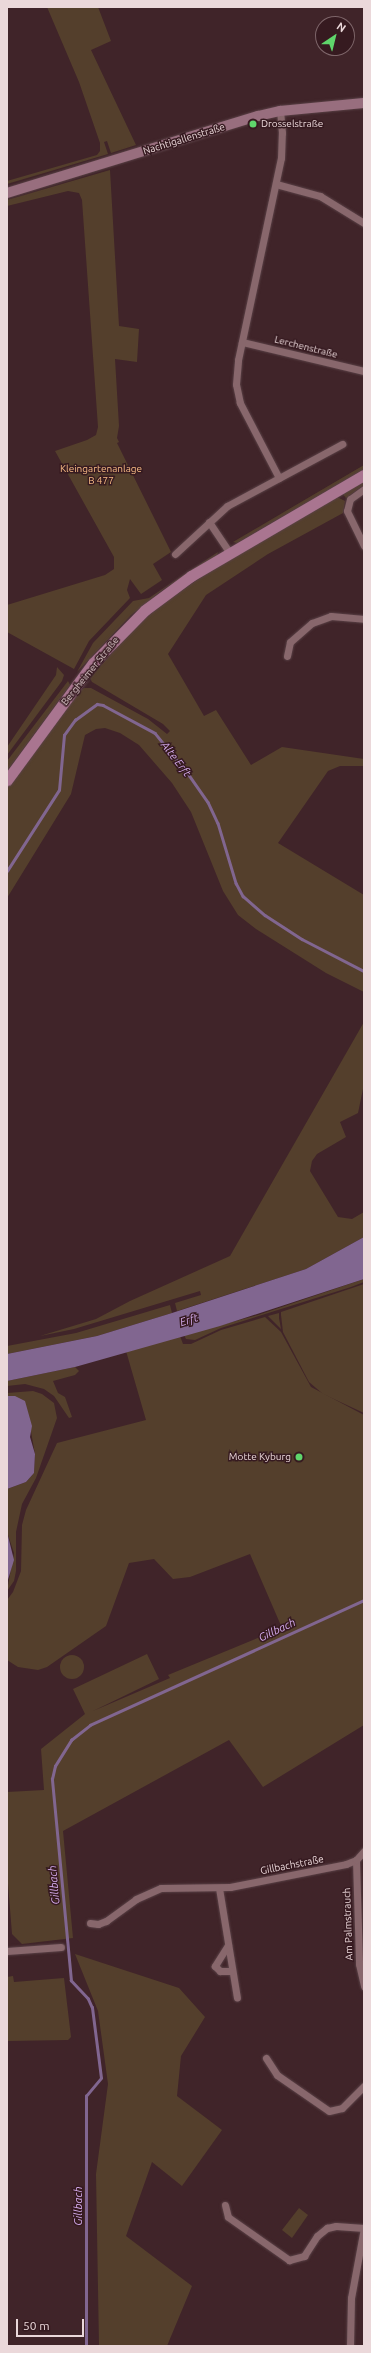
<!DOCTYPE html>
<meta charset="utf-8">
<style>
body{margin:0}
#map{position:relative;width:371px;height:2353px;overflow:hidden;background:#402429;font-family:Ubuntu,sans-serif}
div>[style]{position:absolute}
.green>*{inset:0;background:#543f2c}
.round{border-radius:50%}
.water>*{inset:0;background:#816690}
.stream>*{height:2.5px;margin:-1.25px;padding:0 1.25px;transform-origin:1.25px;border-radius:1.25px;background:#816690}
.roads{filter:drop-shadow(0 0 1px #594146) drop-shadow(0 0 1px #594146)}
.minor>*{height:7px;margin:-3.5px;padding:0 3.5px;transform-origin:3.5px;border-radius:3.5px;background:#88676c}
.secondary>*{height:10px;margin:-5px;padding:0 5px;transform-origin:5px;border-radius:5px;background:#986e7e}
.primary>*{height:11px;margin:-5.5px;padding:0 5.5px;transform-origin:5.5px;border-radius:5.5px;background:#a97590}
.dots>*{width:11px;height:11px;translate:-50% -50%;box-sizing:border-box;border:2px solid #361a20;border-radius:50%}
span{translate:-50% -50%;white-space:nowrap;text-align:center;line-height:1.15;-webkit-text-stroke:3px #361a20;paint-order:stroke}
.poi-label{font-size:10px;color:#ebd8da}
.left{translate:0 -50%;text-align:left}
.right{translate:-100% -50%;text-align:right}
.street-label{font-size:10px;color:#ebd8da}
.park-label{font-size:10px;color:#f9bd86}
.water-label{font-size:11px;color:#d5aced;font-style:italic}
.frame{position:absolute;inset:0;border:8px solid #ebd8da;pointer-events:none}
.north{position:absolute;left:315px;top:16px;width:40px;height:40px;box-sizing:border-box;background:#361a20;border:1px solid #7e666a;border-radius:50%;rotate:35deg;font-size:11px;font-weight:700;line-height:16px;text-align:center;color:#ebd8da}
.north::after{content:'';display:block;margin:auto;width:14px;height:18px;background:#5fd56b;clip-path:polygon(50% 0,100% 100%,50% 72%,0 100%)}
.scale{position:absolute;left:16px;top:2319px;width:68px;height:18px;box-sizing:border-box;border:2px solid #ebd8da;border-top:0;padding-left:5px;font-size:12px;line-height:14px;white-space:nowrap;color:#ebd8da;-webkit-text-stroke:3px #361a20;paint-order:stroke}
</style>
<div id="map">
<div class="green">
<i style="clip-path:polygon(47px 7px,98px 7px,111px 41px,91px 50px,136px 145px,111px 153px,107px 141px,104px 142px,108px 154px,7px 184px,7px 181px,97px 155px,100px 151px,100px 143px,79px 82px)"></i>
<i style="clip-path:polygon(110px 170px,119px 326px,139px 329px,137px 362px,115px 359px,119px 426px,117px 438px,119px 442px,117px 443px,171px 552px,153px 564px,162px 580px,141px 594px,130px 579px,127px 590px,130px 598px,89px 641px,74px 669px,7px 632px,7px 605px,105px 575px,114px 569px,114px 557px,55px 451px,87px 440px,96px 435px,98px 427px,82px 200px,79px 193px,68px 191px,7px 206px,7px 200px)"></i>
<i style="clip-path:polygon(364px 465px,364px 469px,237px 543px,233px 542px)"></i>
<i style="clip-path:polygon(364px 481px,364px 485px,346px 498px,342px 493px)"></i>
<i style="clip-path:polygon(335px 496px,345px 501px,343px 513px,268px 554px,206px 595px,168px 654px,204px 716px,216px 710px,251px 765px,282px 747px,364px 759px,364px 766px,340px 766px,328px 771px,278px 843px,364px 895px,364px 992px,326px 973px,256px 929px,238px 915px,223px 891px,191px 812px,172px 783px,139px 745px,120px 733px,105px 728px,96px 729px,85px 735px,71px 794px,7px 898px,7px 788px,78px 692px,84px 688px,91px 688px,148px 719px,167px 734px,170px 731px,163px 724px,92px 682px,90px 678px,128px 635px,157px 608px,197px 580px)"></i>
<i style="clip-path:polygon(218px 552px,217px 555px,165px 588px,131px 615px,77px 672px,93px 643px,133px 601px,149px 598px)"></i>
<i style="clip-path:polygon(57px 667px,64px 675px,62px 681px,7px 755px,7px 747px,56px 675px)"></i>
<i style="clip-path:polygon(68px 681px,70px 685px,7px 771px,7px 761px)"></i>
<i style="clip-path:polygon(364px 1022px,364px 1084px,358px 1113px,340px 1122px,346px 1137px,317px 1154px,312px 1161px,310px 1171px,338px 1217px,352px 1219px,364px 1212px,364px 1237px,306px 1269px,177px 1311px,175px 1303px,201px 1295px,200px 1291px,74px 1329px,40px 1336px,7px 1341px,40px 1336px,96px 1319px,130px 1301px,230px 1256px)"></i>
<i style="clip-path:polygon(364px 1279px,364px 1282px,351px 1287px,221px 1328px,195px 1340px,186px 1339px,184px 1335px,258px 1315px)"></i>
<i style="clip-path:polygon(364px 1284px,364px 1413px,323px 1394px,309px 1382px,283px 1332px,281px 1315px,281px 1312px)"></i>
<i style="clip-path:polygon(170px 1305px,172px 1313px,97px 1336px,7px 1354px,7px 1346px,76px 1333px)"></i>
<i style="clip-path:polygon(279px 1313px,279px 1318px,281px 1329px,268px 1316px)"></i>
<i style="clip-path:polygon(265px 1317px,281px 1332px,311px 1387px,364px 1415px,364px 1725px,263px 1787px,229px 1740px,63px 1831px,73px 1938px,22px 1944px,12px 1934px,7px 1871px,7px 1792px,44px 1790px,41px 1749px,85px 1714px,73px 1689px,147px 1654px,159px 1679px,93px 1711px,170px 1678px,168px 1675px,282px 1628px,250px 1554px,190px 1577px,173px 1579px,154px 1559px,129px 1563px,106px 1626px,47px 1667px,38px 1670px,18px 1667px,7px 1660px,7px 1600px,13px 1592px,21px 1571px,22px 1525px,26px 1510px,57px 1443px,146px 1420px,126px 1351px,180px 1336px,183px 1344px,191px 1344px,221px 1330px)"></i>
<i style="clip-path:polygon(75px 1367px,79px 1371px,75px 1375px,53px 1381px,58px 1393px,65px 1397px,72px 1417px,69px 1418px,54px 1396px,44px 1389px,25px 1384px,7px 1386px,7px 1381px)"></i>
<i style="clip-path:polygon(33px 1391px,42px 1394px,54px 1403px,57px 1418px,36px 1478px,22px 1504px,16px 1532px,16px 1571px,14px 1581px,7px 1591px,14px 1553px,7px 1532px,7px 1489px,26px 1482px,34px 1473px,35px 1454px,28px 1415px,7px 1396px,7px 1393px)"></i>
<i class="round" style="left:60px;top:1655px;width:24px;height:24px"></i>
<i style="clip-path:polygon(75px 1954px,179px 1988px,205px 2017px,181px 2056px,177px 2096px,222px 2130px,182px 2186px,152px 2162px,126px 2236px,192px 2286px,167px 2346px,99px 2346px,96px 2174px,108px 2084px,98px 2011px)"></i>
<i style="clip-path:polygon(13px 1976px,14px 1982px,64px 1978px,71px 2037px,68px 2040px,7px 2041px,7px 1977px)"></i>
<i style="clip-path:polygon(299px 2208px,308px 2215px,292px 2238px,282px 2230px)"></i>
</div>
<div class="water">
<i style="clip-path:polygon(364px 1237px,364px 1279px,220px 1326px,75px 1367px,7px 1381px,7px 1354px,97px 1336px,172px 1313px,306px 1269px)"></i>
<i style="clip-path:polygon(7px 1396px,15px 1396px,25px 1401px,32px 1426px,30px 1437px,35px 1454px,34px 1473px,26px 1482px,7px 1489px)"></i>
<i style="clip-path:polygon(7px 1532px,14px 1560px,7px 1583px)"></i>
</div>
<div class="stream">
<i style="left:7px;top:871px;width:96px;rotate:-57.3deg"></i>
<i style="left:59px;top:790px;width:55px;rotate:-84.8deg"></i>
<i style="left:64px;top:735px;width:19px;rotate:-54deg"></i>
<i style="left:75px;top:720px;width:27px;rotate:-36deg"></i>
<i style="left:97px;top:704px;width:6px;rotate:9deg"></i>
<i style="left:103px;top:705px;width:59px;rotate:28.3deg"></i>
<i style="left:155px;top:733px;width:54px;rotate:51deg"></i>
<i style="left:189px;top:775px;width:33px;rotate:55deg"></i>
<i style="left:208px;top:802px;width:23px;rotate:65deg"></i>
<i style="left:218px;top:823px;width:63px;rotate:73.3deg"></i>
<i style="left:236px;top:883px;width:15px;rotate:62deg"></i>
<i style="left:243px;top:896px;width:29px;rotate:41deg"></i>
<i style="left:265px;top:915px;width:44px;rotate:33deg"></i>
<i style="left:302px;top:939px;width:70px;rotate:27.3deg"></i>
<i style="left:86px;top:2346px;width:250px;rotate:-90deg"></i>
<i style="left:86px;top:2096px;width:23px;rotate:-50deg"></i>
<i style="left:101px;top:2078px;width:71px;rotate:-97.3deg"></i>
<i style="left:92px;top:2008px;width:10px;rotate:-114deg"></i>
<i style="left:88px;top:1999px;width:25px;rotate:-133deg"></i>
<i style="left:71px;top:1981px;width:203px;rotate:-95.4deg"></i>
<i style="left:52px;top:1779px;width:13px;rotate:-77deg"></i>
<i style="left:55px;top:1766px;width:31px;rotate:-58deg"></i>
<i style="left:71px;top:1740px;width:24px;rotate:-38deg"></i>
<i style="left:90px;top:1725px;width:301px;rotate:-24.5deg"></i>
</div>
<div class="roads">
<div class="minor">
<i style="left:276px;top:184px;width:46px;rotate:15.3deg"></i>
<i style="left:320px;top:196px;width:52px;rotate:31.5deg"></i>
<i style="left:242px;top:342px;width:125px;rotate:13.4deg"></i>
<i style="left:279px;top:478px;width:85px;rotate:-117.5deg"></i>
<i style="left:240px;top:403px;width:19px;rotate:-102deg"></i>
<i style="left:236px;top:384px;width:24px;rotate:-85deg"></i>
<i style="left:238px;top:360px;width:207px;rotate:-78deg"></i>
<i style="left:281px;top:158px;width:25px;rotate:-88deg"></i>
<i style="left:282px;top:133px;width:22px;rotate:-95deg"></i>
<i style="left:364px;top:489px;width:17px;rotate:144deg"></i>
<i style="left:350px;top:499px;width:12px;rotate:104deg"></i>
<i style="left:347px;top:511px;width:39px;rotate:64deg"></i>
<i style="left:209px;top:522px;width:37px;rotate:56deg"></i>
<i style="left:175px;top:554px;width:71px;rotate:-42.7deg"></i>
<i style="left:227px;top:506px;width:131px;rotate:-28.3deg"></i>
<i style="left:287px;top:656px;width:14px;rotate:-78deg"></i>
<i style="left:290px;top:642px;width:29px;rotate:-41deg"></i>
<i style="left:312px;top:623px;width:20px;rotate:-20deg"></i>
<i style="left:331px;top:616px;width:33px;rotate:5deg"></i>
<i style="left:356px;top:1860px;width:104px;rotate:88.3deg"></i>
<i style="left:359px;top:1964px;width:23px;rotate:77deg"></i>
<i style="left:219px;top:1888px;width:111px;rotate:80.7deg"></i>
<i style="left:90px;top:1923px;width:8px;rotate:7deg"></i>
<i style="left:98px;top:1924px;width:9px;rotate:-21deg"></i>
<i style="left:106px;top:1921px;width:37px;rotate:-36deg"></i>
<i style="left:136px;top:1899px;width:27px;rotate:-24deg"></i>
<i style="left:161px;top:1888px;width:69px;rotate:-0.8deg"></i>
<i style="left:230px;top:1887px;width:118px;rotate:-11.2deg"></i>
<i style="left:346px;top:1864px;width:11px;rotate:-22deg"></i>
<i style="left:356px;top:1860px;width:12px;rotate:-48deg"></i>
<i style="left:228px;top:1945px;width:25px;rotate:122deg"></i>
<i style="left:215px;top:1966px;width:7px;rotate:45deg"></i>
<i style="left:220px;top:1971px;width:11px"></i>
<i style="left:7px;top:1951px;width:54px;rotate:-4.2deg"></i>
<i style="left:266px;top:2058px;width:20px;rotate:57deg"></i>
<i style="left:277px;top:2075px;width:63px;rotate:34.7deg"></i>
<i style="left:329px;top:2111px;width:13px;rotate:-13deg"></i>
<i style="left:342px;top:2108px;width:31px;rotate:-45deg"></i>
<i style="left:225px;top:2205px;width:12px;rotate:76deg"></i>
<i style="left:228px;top:2217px;width:75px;rotate:35.2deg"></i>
<i style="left:289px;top:2260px;width:16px;rotate:-15deg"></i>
<i style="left:304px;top:2256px;width:24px;rotate:-57deg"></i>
<i style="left:317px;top:2236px;width:13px;rotate:-39deg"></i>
<i style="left:327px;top:2228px;width:9px;rotate:-13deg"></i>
<i style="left:336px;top:2226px;width:28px;rotate:4deg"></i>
<i style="left:350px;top:2346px;width:48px;rotate:-88.8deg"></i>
<i style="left:351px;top:2298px;width:71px;rotate:-79.5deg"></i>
</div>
<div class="secondary">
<i style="left:7px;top:193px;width:263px;rotate:-17.1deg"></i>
<i style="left:258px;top:116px;width:23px;rotate:-13deg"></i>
<i style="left:280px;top:111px;width:84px;rotate:-5.4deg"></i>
</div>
<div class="primary">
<i style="left:7px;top:780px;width:145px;rotate:-53.7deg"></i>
<i style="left:93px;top:663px;width:74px;rotate:-45.5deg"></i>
<i style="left:145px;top:610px;width:57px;rotate:-36.5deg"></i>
<i style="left:191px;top:576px;width:200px;rotate:-30.3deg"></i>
</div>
</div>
<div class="dots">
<i style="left:253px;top:124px;background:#5fd56b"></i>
<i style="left:299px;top:1457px;background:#5fd56b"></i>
</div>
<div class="poi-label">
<span class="left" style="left:261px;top:124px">Drosselstraße</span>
<span class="right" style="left:291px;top:1457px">Motte Kyburg</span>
</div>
<div class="street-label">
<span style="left:184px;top:139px;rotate:-17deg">Nachtigallenstraße</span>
<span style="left:306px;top:347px;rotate:14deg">Lerchenstraße</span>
<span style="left:90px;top:671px;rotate:-51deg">Bergheimer Straße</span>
<span style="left:292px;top:1865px;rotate:-11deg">Gillbachstraße</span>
<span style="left:348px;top:1924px;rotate:-92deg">Am Palmstrauch</span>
</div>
<div class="park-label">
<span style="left:101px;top:474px">Kleingartenanlage<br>B 477</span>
</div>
<div class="water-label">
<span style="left:176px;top:759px;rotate:52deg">Alte Erft</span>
<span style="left:189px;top:1320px;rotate:-18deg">Erft</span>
<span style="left:277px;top:1630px;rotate:-25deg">Gillbach</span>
<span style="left:54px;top:1885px;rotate:-95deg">Gillbach</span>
<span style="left:78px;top:2206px;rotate:-90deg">Gillbach</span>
</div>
<div class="frame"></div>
<div class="north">N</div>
<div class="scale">50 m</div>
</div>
